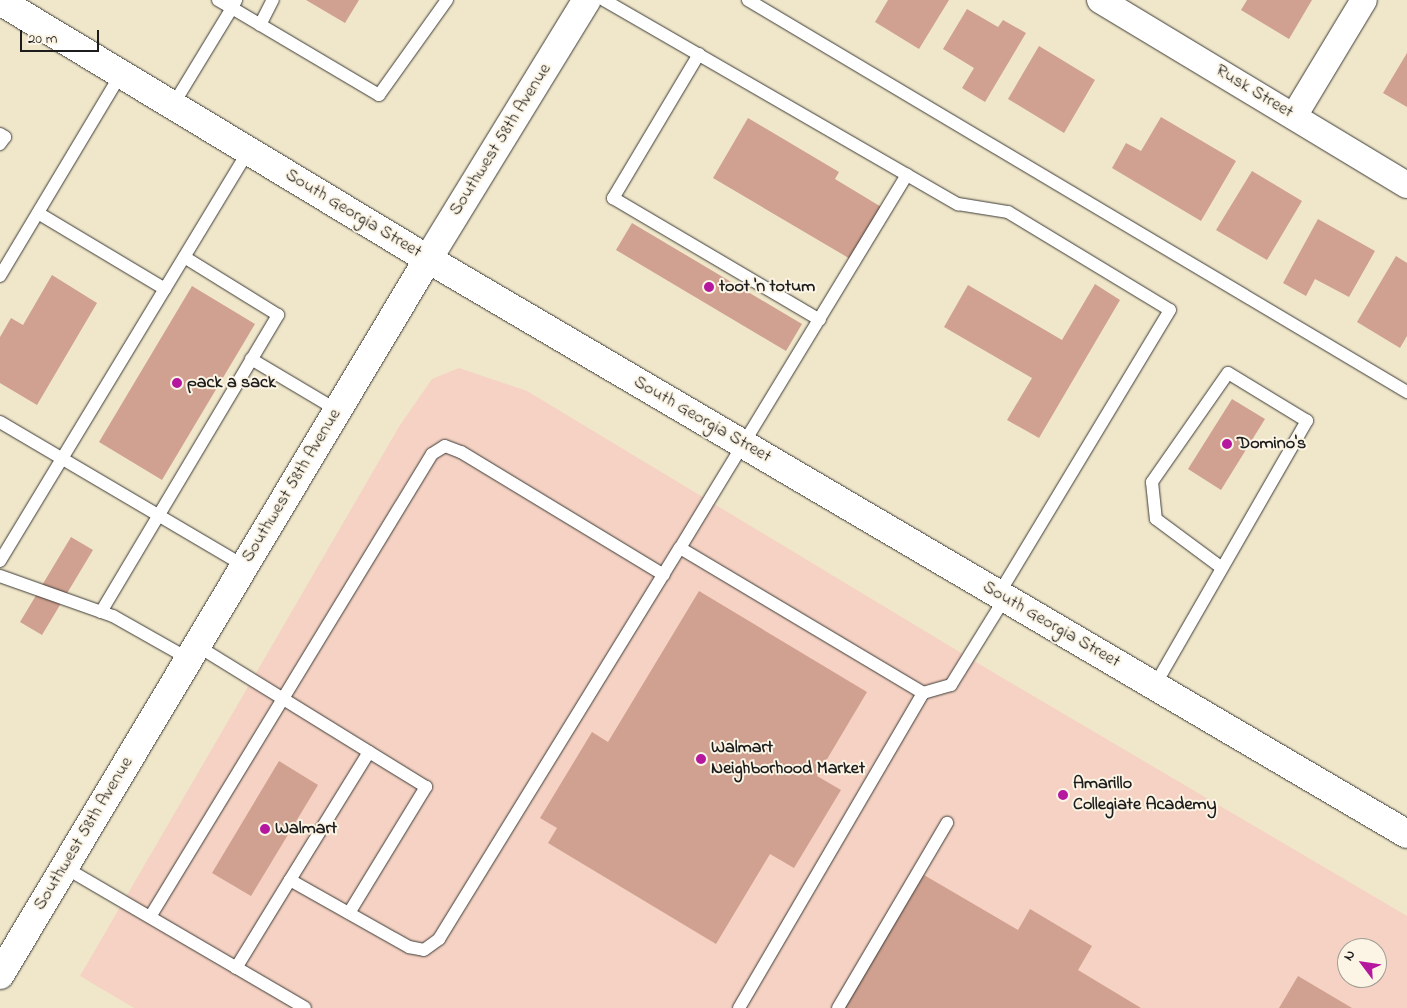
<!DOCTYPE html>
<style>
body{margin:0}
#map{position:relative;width:1407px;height:1008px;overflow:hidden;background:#f0e7ca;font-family:"Indie Flower",sans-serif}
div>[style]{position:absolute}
.built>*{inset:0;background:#f5d2c3}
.building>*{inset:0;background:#d0a190}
.roads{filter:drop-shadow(0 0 1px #3c3a36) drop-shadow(0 0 1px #3c3a36)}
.service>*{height:12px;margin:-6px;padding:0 6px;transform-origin:6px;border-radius:6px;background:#fff}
.minor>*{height:26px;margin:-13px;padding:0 13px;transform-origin:13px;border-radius:13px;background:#fff}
.secondary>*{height:28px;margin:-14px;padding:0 14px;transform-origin:14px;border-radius:14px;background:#fff}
.dots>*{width:14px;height:14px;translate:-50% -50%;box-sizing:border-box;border:2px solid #fcf5e5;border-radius:50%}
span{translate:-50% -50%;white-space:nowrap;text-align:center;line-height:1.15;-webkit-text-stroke:4px #fcf5e5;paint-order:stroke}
.street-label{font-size:18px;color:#1c1c1c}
.poi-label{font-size:18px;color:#1c1c1c;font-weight:700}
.left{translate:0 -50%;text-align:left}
.north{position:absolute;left:1337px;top:938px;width:50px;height:50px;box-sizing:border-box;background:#fcf5e5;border:1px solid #a29e95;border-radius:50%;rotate:301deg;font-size:14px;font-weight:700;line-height:20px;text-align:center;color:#1c1c1c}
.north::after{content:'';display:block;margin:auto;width:18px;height:22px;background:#b5179e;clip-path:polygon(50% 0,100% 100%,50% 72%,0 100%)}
.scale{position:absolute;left:20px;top:30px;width:79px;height:22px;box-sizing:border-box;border:2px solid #1c1c1c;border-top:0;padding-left:6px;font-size:15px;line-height:18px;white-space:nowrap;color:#1c1c1c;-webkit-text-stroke:4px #fcf5e5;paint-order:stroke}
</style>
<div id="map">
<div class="built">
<i style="clip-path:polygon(evenodd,459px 368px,527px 391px,996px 674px,1407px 916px,1407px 1008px,134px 1008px,80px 976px,400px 425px,432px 379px,459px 368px,1347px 948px,1377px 948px,1377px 978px,1347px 978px,1347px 948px)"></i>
</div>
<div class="building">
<i style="clip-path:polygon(306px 0,359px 0,345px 23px)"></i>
<i style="clip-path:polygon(888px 0,949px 0,919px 49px,875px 22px)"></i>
<i style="clip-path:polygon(1247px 0,1312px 0,1289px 39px,1241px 10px)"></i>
<i style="clip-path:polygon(967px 9px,998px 27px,1003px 20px,1026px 33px,985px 102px,962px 88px,974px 68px,943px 49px)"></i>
<i style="clip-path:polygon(1039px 46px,1095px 80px,1064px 133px,1008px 99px)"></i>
<i style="clip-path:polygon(1407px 53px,1407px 107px,1383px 93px)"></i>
<i style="clip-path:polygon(1161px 117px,1236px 161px,1201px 221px,1112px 168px,1126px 143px,1141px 151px)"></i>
<i style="clip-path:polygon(748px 118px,839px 172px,835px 179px,883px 208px,852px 260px,713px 178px)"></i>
<i style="clip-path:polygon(1252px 171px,1302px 201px,1267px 260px,1216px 230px)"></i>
<i style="clip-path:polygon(1318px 219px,1375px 251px,1349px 297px,1315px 279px,1306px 296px,1283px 283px)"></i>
<i style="clip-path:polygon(632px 223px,802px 324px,786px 351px,616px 250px)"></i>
<i style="clip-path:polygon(1396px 256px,1407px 263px,1407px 336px,1400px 348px,1357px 322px)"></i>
<i style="clip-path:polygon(52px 275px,97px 303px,37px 405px,0 383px,0 337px,11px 318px,23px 325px)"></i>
<i style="clip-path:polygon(1095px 284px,1120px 300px,1039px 438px,1007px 420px,1032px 378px,944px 327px,968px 285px,1062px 340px)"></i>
<i style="clip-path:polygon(192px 286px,255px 324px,162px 480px,99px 442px)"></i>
<i style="clip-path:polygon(1232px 399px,1265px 419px,1221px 490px,1188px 469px)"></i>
<i style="clip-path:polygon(71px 537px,93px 550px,42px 635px,20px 622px)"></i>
<i style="clip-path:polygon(699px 591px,867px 692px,817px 776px,841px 790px,794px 868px,770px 854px,716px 944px,548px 843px,557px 828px,540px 818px,592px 732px,608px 742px)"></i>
<i style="clip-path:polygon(279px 761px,318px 785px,251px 896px,212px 873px)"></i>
<i style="clip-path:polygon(924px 875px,1018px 930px,1030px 909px,1092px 946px,1078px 970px,1141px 1008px,844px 1008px)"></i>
<i style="clip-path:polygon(1298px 976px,1352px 1008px,1279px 1008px)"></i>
</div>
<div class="roads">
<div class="service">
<i style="left:218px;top:0;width:16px;rotate:30deg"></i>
<i style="left:232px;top:8px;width:9px;rotate:-63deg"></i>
<i style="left:604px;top:0;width:409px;rotate:30deg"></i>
<i style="left:958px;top:204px;width:51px;rotate:9.1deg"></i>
<i style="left:1008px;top:212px;width:189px;rotate:31.2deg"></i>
<i style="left:1170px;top:310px;width:332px;rotate:121.1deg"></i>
<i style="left:748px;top:0;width:767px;rotate:30.75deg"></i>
<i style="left:260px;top:25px;width:28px;rotate:-63deg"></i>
<i style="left:699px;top:54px;width:168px;rotate:120.8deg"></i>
<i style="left:613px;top:198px;width:240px;rotate:30.5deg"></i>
<i style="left:173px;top:105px;width:114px;rotate:-58.7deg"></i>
<i style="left:232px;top:8px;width:171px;rotate:30.6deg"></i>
<i style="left:379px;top:95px;width:117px;rotate:-54.4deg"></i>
<i style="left:0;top:134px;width:6px;rotate:31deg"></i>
<i style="left:5px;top:137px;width:9px;rotate:126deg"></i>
<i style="left:38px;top:213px;width:148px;rotate:30.9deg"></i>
<i style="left:0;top:276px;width:235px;rotate:-59.1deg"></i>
<i style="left:251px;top:359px;width:100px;rotate:30.7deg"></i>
<i style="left:0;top:422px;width:283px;rotate:30.5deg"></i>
<i style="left:680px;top:548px;width:437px;rotate:-58.7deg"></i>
<i style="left:0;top:561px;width:479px;rotate:-58.8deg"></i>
<i style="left:0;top:576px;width:120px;rotate:19.5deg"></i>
<i style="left:113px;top:616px;width:87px;rotate:29.5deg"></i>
<i style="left:101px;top:612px;width:346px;rotate:-59.2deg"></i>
<i style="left:278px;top:315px;width:110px;rotate:-148.3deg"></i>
<i style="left:196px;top:645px;width:203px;rotate:31.7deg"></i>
<i style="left:369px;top:752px;width:150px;rotate:121.7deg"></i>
<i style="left:1155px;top:685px;width:305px;rotate:-60.1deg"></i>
<i style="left:1307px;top:421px;width:92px;rotate:-148.7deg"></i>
<i style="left:1228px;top:373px;width:133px;rotate:124.9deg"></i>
<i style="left:1152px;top:482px;width:37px;rotate:84deg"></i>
<i style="left:1156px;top:519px;width:82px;rotate:36.6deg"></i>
<i style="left:64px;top:867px;width:279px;rotate:30.3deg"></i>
<i style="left:349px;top:913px;width:148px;rotate:-58.6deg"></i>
<i style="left:426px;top:787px;width:67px;rotate:-148.4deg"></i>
<i style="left:150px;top:917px;width:542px;rotate:-58.66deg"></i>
<i style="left:432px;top:454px;width:15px;rotate:-32deg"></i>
<i style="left:445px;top:446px;width:17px;rotate:21deg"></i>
<i style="left:461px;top:452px;width:237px;rotate:31.2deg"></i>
<i style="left:236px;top:968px;width:103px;rotate:-58.5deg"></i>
<i style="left:290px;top:880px;width:137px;rotate:29.4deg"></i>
<i style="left:409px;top:947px;width:15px;rotate:11deg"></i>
<i style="left:424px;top:950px;width:19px;rotate:-36deg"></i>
<i style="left:439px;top:939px;width:459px;rotate:-58.4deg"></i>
<i style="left:680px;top:548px;width:283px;rotate:30.8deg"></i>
<i style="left:739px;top:1008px;width:365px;rotate:-59.7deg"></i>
<i style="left:923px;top:693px;width:29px;rotate:-16deg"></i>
<i style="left:951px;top:685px;width:102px;rotate:-58.2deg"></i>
<i style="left:838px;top:1008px;width:215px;rotate:-59.5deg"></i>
</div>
<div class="minor">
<i style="left:1100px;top:0;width:358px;rotate:31.1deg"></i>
<i style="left:1294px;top:116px;width:135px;rotate:-58.9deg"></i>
</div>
<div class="secondary">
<i style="left:0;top:1px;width:500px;rotate:31.1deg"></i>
<i style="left:428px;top:259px;width:1135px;rotate:30.43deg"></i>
<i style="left:0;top:975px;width:834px;rotate:-59.13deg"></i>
<i style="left:428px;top:259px;width:304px;rotate:-58.5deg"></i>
</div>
</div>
<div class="dots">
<i style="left:709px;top:287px;background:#b5179e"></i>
<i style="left:177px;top:383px;background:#b5179e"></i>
<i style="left:1227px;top:444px;background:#b5179e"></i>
<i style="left:701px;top:759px;background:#b5179e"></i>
<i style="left:1063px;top:795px;background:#b5179e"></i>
<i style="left:265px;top:829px;background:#b5179e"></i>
</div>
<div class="street-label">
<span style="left:1254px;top:92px;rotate:31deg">Rusk Street</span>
<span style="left:501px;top:140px;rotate:-58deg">Southwest 58th Avenue</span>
<span style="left:353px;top:214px;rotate:31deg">South Georgia Street</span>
<span style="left:702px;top:420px;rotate:30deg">South Georgia Street</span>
<span style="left:292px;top:486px;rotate:-59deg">Southwest 58th Avenue</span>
<span style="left:1051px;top:625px;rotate:30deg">South Georgia Street</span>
<span style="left:84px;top:834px;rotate:-59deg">Southwest 58th Avenue</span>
</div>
<div class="poi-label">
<span class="left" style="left:719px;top:287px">toot 'n totum</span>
<span class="left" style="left:187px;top:383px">pack a sack</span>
<span class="left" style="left:1237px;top:444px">Domino's</span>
<span class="left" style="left:711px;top:759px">Walmart<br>Neighborhood Market</span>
<span class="left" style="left:1073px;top:795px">Amarillo<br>Collegiate Academy</span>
<span class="left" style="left:275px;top:829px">Walmart</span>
</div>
<div class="north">N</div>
<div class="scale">20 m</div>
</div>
